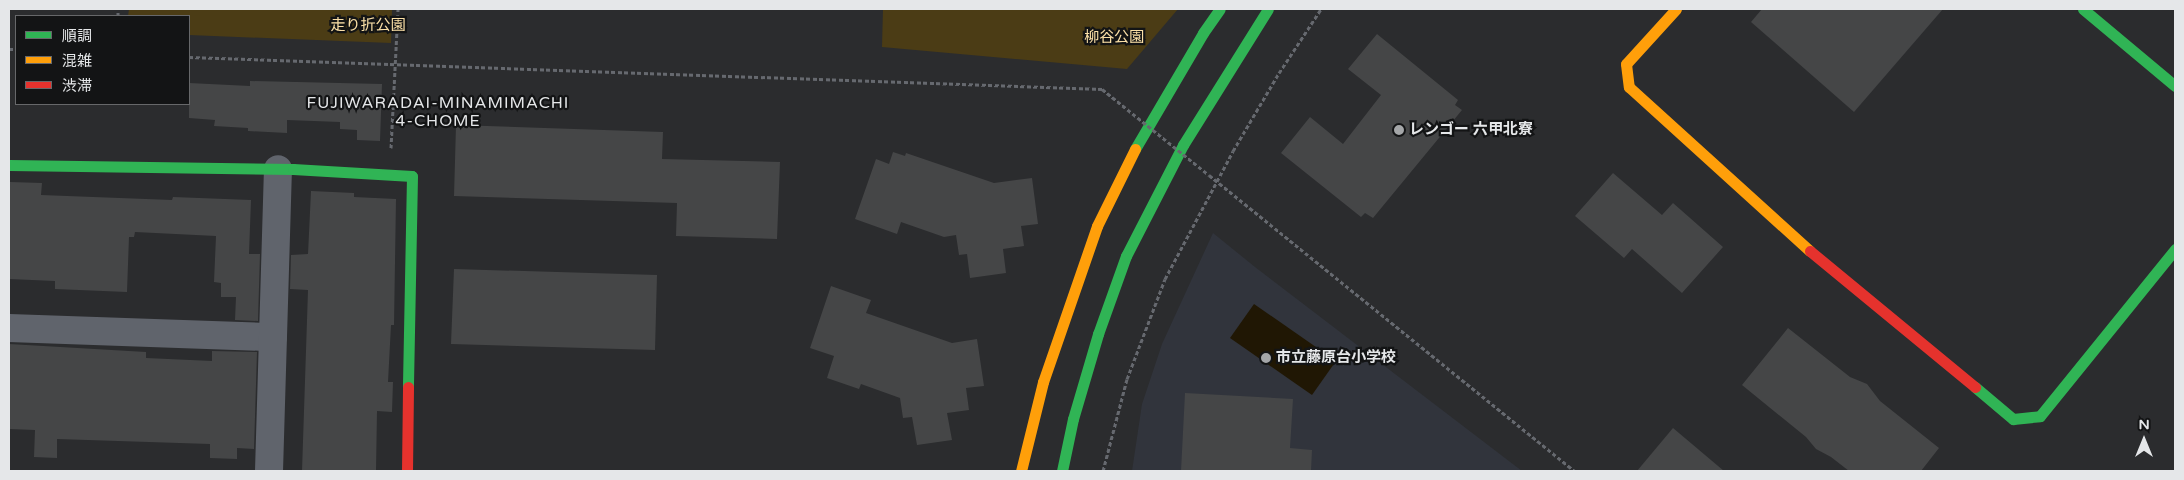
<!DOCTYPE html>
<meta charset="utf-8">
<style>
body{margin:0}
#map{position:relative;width:2184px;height:480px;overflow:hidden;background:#2b2c2e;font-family:"Varela Round","Noto Sans JP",sans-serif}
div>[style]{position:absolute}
.built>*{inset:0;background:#31343c}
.green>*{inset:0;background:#4b3c15}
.water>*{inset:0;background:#201704}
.building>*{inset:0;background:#454647}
.path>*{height:3px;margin-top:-1.5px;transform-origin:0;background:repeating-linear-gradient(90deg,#66696f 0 4px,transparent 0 6.5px)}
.street>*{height:28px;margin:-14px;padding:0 14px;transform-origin:14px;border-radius:14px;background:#60646c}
.fast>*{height:11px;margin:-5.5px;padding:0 5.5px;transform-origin:5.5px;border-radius:5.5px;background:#30b455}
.slow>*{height:11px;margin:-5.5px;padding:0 5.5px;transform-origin:5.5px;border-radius:5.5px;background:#ff9f0a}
.jam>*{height:11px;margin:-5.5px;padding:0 5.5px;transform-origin:5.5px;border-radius:5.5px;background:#e5322d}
.path-bridge>*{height:3px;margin-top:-1.5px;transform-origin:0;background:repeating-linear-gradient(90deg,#66696f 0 4px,transparent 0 6.5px)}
.dots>*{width:14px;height:14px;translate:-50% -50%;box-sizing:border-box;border:2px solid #131415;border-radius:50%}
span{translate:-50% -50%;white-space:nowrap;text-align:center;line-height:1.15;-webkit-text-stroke:4.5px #131415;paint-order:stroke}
.park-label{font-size:15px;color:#fbe0a7}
.poi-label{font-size:15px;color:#e5e7e9;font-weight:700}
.left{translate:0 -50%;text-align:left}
.neighbourhood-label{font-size:16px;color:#e5e7e9;letter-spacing:1px}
.frame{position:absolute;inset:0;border:10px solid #e5e7e9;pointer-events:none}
.legend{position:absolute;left:15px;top:15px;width:175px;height:90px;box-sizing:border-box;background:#131415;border:1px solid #67686a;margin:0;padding:6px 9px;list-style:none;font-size:15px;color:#e5e7e9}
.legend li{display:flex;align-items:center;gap:10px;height:25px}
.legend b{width:25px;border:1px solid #67686a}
.north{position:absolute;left:2119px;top:415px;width:50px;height:50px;-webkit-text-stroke:4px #131415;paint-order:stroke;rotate:0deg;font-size:14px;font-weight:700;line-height:20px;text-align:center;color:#e5e7e9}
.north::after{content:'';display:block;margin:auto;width:18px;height:22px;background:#e5e7e9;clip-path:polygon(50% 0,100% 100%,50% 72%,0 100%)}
</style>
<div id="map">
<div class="built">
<i style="clip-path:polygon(1213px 233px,1255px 267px,1522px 471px,1132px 471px,1142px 404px,1162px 344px)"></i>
</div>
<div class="green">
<i style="clip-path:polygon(129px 9px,392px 9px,391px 43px,189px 35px,189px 16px,128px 16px)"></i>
<i style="clip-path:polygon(883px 9px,1178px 9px,1127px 69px,882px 47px)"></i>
</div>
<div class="water">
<i style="clip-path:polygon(1254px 304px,1336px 361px,1312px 395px,1230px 338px)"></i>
</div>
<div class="building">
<i style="clip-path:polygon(1762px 9px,1943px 9px,1854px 112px,1751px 22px)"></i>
<i style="clip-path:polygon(1377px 34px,1458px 100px,1455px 105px,1462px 110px,1373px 218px,1365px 213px,1361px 217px,1281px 153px,1310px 117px,1343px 144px,1381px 95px,1348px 69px)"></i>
<i style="clip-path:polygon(250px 81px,382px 84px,380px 141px,357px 140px,357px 130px,340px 129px,340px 122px,287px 120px,287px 133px,248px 131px,248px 128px,214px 126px,215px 120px,189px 118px,189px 83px,250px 86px)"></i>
<i style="clip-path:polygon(456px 125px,663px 132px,662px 159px,780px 162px,777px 239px,676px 236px,677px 203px,454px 196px)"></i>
<i style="clip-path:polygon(893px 152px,905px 156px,906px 153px,994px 183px,1032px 178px,1038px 224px,1021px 226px,1024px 246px,1003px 249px,1006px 273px,970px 278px,967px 254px,959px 255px,956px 235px,944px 237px,901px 222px,897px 234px,855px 219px,876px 159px,889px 164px)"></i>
<i style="clip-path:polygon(1613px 173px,1662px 215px,1673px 203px,1723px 247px,1682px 293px,1632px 249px,1624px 258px,1575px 216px)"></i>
<i style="clip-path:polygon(10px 182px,42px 183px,41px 195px,172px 200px,173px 197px,251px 200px,249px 254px,260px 254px,258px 321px,235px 320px,236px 297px,221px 297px,221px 283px,214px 282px,216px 236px,135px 232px,134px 237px,129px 237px,127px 292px,55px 289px,55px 281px,9px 279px)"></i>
<i style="clip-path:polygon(311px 191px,354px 193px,354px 197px,396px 199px,394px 325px,391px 325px,388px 382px,393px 382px,392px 412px,377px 411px,376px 471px,302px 471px,308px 290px,290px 289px,291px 255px,308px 254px)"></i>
<i style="clip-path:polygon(454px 269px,657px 275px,655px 350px,451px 344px)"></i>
<i style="clip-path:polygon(831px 286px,871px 300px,866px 313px,952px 343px,977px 339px,984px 386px,966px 388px,969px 410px,947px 413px,952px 440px,917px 445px,912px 417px,903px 418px,900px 398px,861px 384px,859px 389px,827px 378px,834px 356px,810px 348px)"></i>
<i style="clip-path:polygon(1788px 328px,1850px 377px,1867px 384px,1880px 401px,1939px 448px,1921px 471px,1849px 471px,1831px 457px,1816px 449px,1806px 437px,1742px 385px)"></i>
<i style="clip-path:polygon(9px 344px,146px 352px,146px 358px,212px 361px,212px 351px,257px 352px,254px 449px,237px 448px,237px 459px,210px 458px,210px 444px,57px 439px,57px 458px,34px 457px,35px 430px,9px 429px)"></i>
<i style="clip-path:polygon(1185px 393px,1293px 399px,1290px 448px,1312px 450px,1311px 471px,1181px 471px)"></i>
<i style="clip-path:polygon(1673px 428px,1724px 471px,1637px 471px)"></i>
</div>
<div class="path">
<i style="left:118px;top:16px;width:7px;rotate:-90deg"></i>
<i style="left:9px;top:49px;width:7px"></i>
<i style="left:189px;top:57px;width:914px;rotate:2.01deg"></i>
<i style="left:391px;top:148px;width:139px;rotate:-87.1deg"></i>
<i style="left:1209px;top:175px;width:470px;rotate:39deg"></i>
<i style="left:1103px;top:471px;width:95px;rotate:-75.4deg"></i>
<i style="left:1127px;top:379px;width:107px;rotate:-69.2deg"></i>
<i style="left:1165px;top:279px;width:145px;rotate:-62deg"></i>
<i style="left:1233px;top:151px;width:91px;rotate:-59.5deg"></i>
<i style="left:1279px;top:73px;width:77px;rotate:-56.7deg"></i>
</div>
<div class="street">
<i style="left:9px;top:328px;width:264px;rotate:2deg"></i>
<i style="left:269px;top:471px;width:302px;rotate:-88.3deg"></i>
</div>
<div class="fast">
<i style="left:2083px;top:9px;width:120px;rotate:39.9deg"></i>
<i style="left:1135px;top:149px;width:134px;rotate:-59.6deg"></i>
<i style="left:1203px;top:33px;width:29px;rotate:-55deg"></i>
<i style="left:9px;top:165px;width:284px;rotate:0.8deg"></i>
<i style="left:293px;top:169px;width:119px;rotate:3.4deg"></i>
<i style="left:412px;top:176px;width:211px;rotate:91.1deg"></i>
<i style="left:1975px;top:387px;width:50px;rotate:40.1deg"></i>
<i style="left:2013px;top:419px;width:27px;rotate:-6deg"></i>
<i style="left:2040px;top:416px;width:215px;rotate:-51deg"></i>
<i style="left:1062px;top:471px;width:53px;rotate:-78.1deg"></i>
<i style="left:1073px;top:419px;width:89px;rotate:-73.6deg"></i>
<i style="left:1098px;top:334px;width:83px;rotate:-70.3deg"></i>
<i style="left:1126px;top:256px;width:125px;rotate:-62.8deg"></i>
<i style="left:1183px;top:145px;width:160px;rotate:-58deg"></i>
</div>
<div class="slow">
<i style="left:1676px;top:9px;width:74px;rotate:132.3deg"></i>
<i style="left:1626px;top:64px;width:23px;rotate:83deg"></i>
<i style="left:1629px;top:87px;width:244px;rotate:42.2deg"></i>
<i style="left:1021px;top:471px;width:92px;rotate:-76.1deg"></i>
<i style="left:1043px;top:382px;width:165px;rotate:-70.9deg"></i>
<i style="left:1097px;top:226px;width:86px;rotate:-63.7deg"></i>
</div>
<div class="jam">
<i style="left:1810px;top:251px;width:214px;rotate:39.5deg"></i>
<i style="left:407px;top:471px;width:84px;rotate:-89.3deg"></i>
</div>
<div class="path-bridge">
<i style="left:1102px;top:89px;width:137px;rotate:38.8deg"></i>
</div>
<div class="dots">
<i style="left:1399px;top:130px;background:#a4a6a8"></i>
<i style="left:1266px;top:358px;background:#a4a6a8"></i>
</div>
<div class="park-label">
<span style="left:368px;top:26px">走り折公園</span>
<span style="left:1114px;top:38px">柳谷公園</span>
</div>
<div class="poi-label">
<span class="left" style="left:1409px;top:130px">レンゴー 六甲北寮</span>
<span class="left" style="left:1276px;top:358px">市立藤原台小学校</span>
</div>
<div class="neighbourhood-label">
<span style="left:438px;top:112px">FUJIWARADAI-MINAMIMACHI<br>4-CHOME</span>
</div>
<div class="frame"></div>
<ul class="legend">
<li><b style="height:6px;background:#30b455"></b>順調</li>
<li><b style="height:6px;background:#ff9f0a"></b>混雑</li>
<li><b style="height:6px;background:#e5322d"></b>渋滞</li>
</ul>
<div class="north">N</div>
</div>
